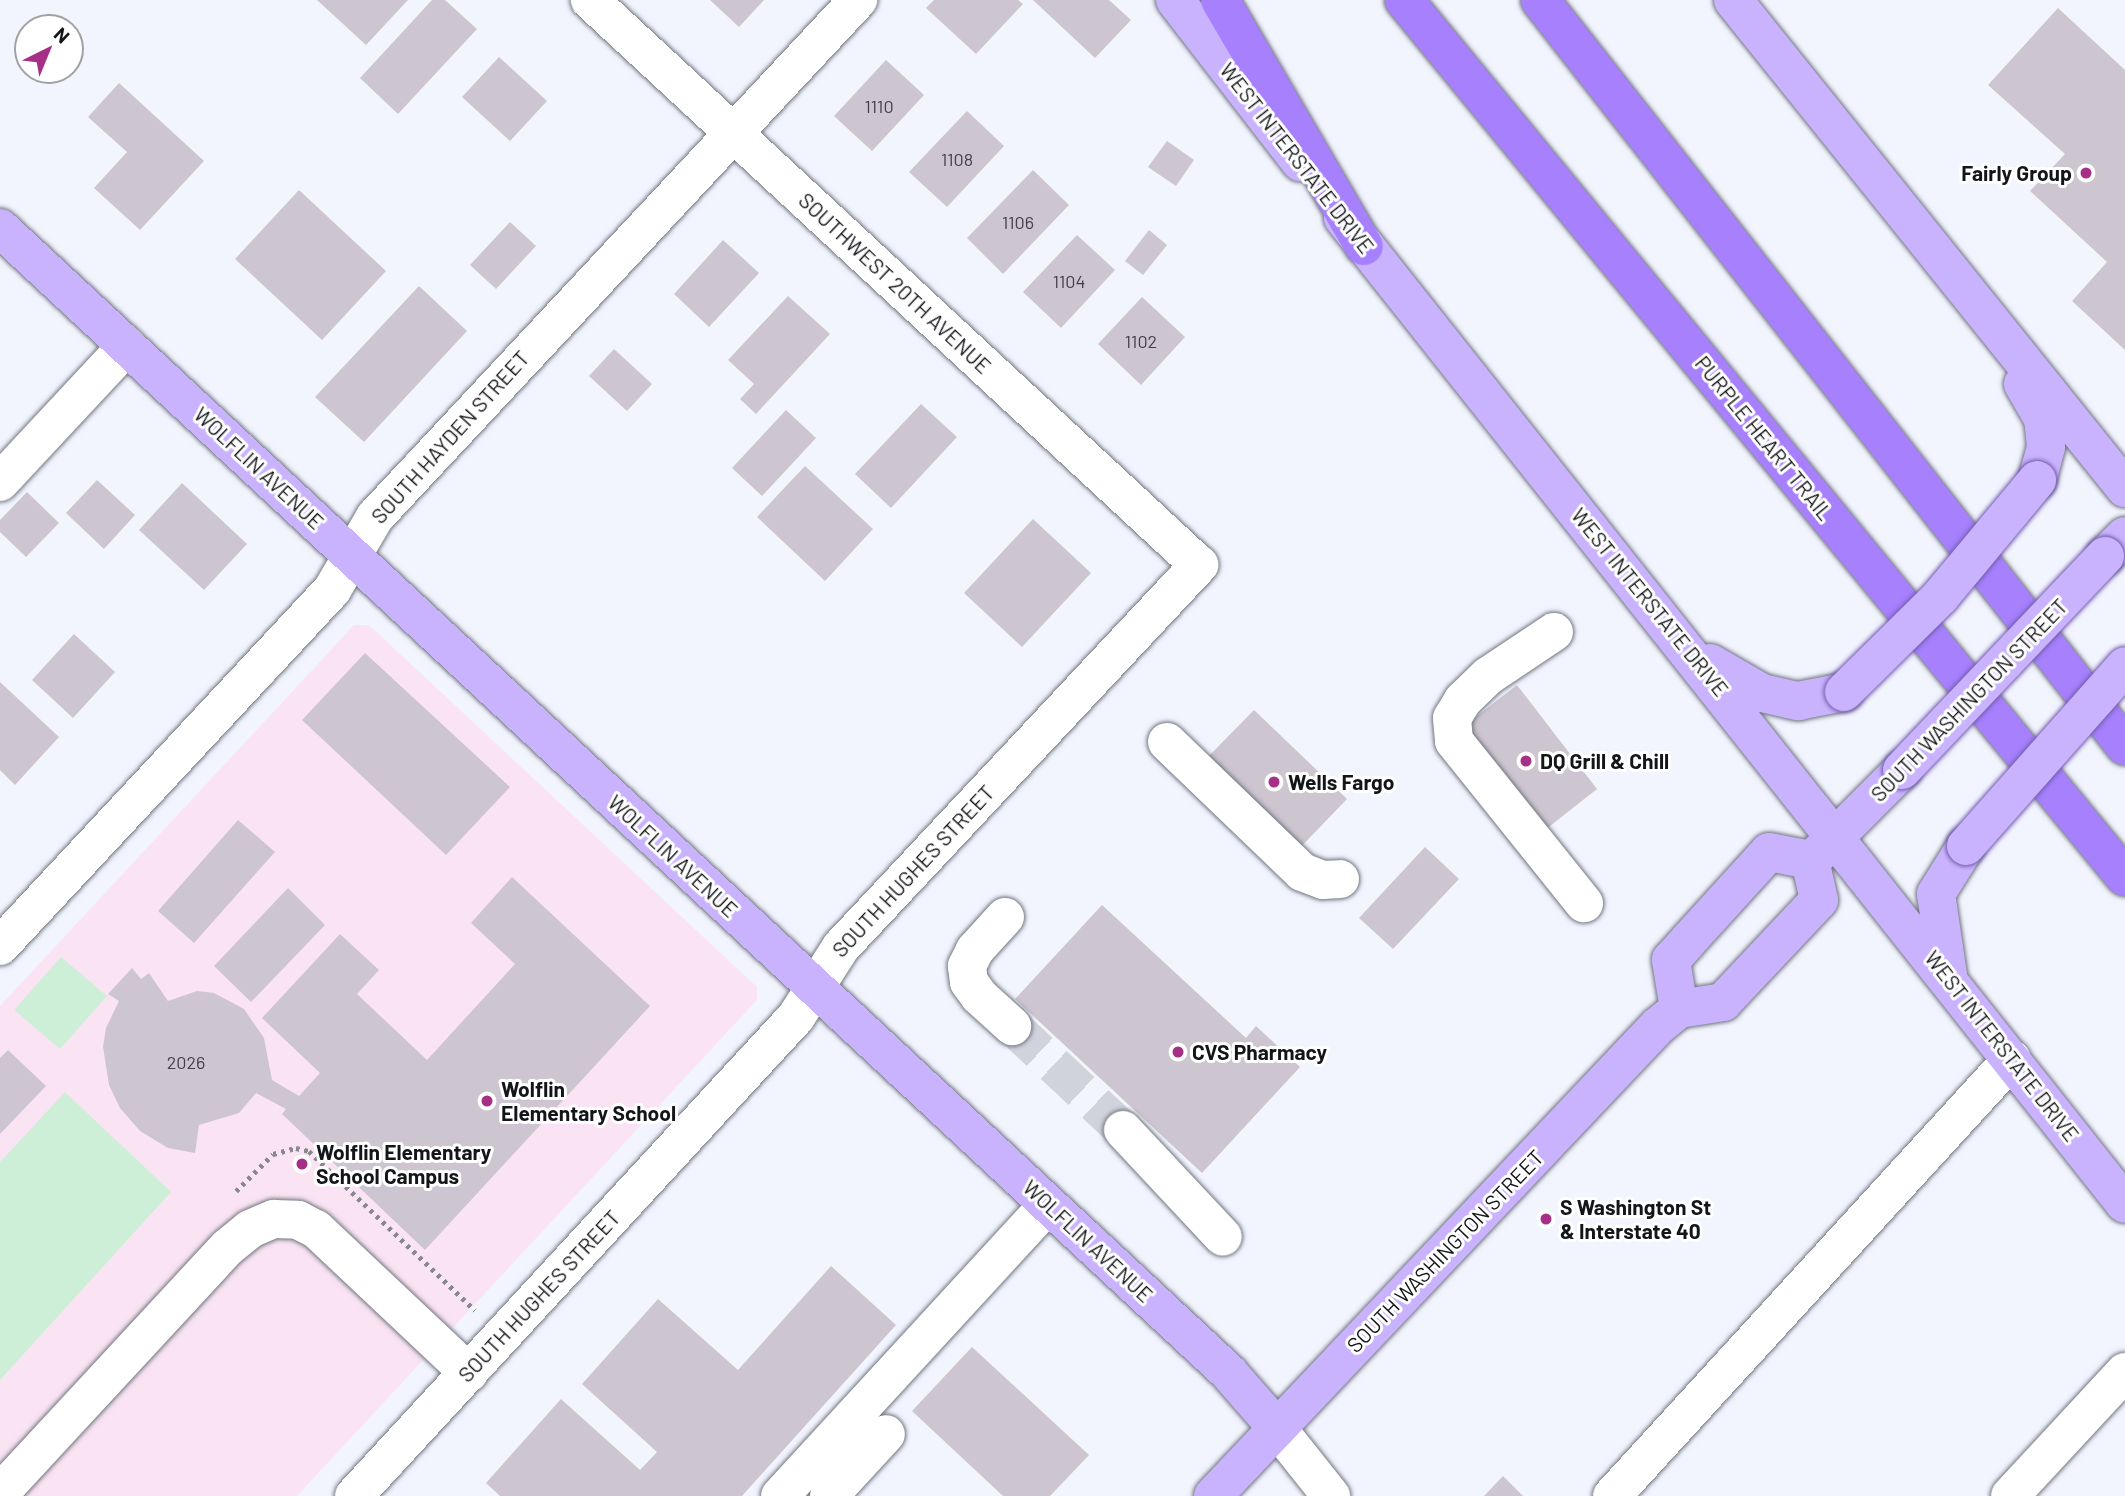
<!DOCTYPE html>
<style>
body{margin:0}
#map{position:relative;width:2125px;height:1496px;overflow:hidden;background:#f2f5fe;font-family:Barlow,sans-serif}
div>[style]{position:absolute}
.education>*{inset:0;background:#fae4f3}
.green>*{inset:0;background:#cdefd7}
.building>*{inset:0;background:#cdc5cf}
.minor-tunnel>*{height:38px;margin-top:-19px;transform-origin:0;background:repeating-linear-gradient(90deg,#d1d3dc 0 38px,transparent 0 57px)}
.path>*{height:4.5px;margin-top:-2.25px;transform-origin:0;background:repeating-linear-gradient(90deg,#87898f 0 3.5px,transparent 0 8.5px)}
.roads{filter:drop-shadow(0 0 2px #727680) drop-shadow(0 0 2px #727680)}
.minor>*{height:38px;margin:-19px;padding:0 19px;transform-origin:19px;border-radius:19px;background:#fff}
.major>*{height:38px;margin:-19px;padding:0 19px;transform-origin:19px;border-radius:19px;background:#cab3fe}
.highway>*{height:38px;margin:-19px;padding:0 19px;transform-origin:19px;border-radius:19px;background:#a680fd}
.bridges{filter:drop-shadow(0 0 2px #735bad) drop-shadow(0 0 2px #735bad)}
.major-bridge>*{height:38px;margin:-19px;padding:0 19px;transform-origin:19px;border-radius:19px;background:#cab3fe}
.dots>*{width:19px;height:19px;translate:-50% -50%;box-sizing:border-box;border:4px solid #fff;border-radius:50%}
span{translate:-50% -50%;white-space:nowrap;text-align:center;line-height:1.15;-webkit-text-stroke:6px #fff;paint-order:stroke}
.number-label{font-size:18px;color:#424146}
.number-label span{-webkit-text-stroke-width:0}
.street-label{font-size:21px;color:#141519}
.poi-label{font-size:21px;color:#141519;font-weight:700}
.right{translate:-100% -50%;text-align:right}
.left{translate:0 -50%;text-align:left}
.north{position:absolute;left:14px;top:14px;width:70px;height:70px;box-sizing:border-box;background:#fff;border:2px solid #a1a1a3;border-radius:50%;rotate:43deg;font-size:19px;font-weight:700;line-height:28px;text-align:center;color:#141519}
.north::after{content:'';display:block;margin:auto;width:24px;height:32px;background:#a63088;clip-path:polygon(50% 0,100% 100%,50% 72%,0 100%)}
</style>
<div id="map">
<div class="education">
<i style="clip-path:polygon(354px 625px,369px 625px,757px 987px,757px 1000px,297px 1496px,0 1496px,0 1006px)"></i>
</div>
<div class="green">
<i style="clip-path:polygon(61px 957px,107px 996px,60px 1049px,14px 1010px)"></i>
<i style="clip-path:polygon(65px 1092px,171px 1192px,0 1380px,0 1162px)"></i>
</div>
<div class="building">
<i style="clip-path:polygon(317px 0,408px 0,366px 45px)"></i>
<i style="clip-path:polygon(432px 0,445px 0,477px 29px,398px 114px,360px 78px)"></i>
<i style="clip-path:polygon(710px 0,764px 0,739px 27px)"></i>
<i style="clip-path:polygon(934px 0,1018px 0,1023px 4px,976px 54px,926px 8px)"></i>
<i style="clip-path:polygon(1033px 0,1109px 0,1131px 20px,1095px 58px)"></i>
<i style="clip-path:polygon(2058px 8px,2125px 70px,2125px 350px,2072px 301px,2107px 262px,2030px 191px,2065px 154px,1988px 85px)"></i>
<i style="clip-path:polygon(499px 57px,547px 101px,510px 141px,462px 97px)"></i>
<i style="clip-path:polygon(886px 60px,924px 95px,872px 151px,834px 116px)"></i>
<i style="clip-path:polygon(119px 83px,204px 161px,140px 230px,94px 188px,127px 152px,88px 117px)"></i>
<i style="clip-path:polygon(967px 111px,1004px 146px,947px 207px,909px 172px)"></i>
<i style="clip-path:polygon(1167px 141px,1194px 160px,1176px 186px,1148px 167px)"></i>
<i style="clip-path:polygon(1033px 170px,1069px 205px,1003px 274px,967px 238px)"></i>
<i style="clip-path:polygon(299px 190px,386px 271px,322px 340px,235px 259px)"></i>
<i style="clip-path:polygon(510px 222px,536px 246px,496px 289px,470px 265px)"></i>
<i style="clip-path:polygon(1149px 230px,1167px 245px,1143px 275px,1125px 261px)"></i>
<i style="clip-path:polygon(1077px 235px,1115px 270px,1061px 328px,1023px 292px)"></i>
<i style="clip-path:polygon(723px 240px,759px 273px,709px 327px,674px 294px)"></i>
<i style="clip-path:polygon(419px 286px,467px 331px,364px 442px,315px 397px)"></i>
<i style="clip-path:polygon(788px 296px,830px 334px,756px 414px,740px 399px,754px 384px,728px 360px)"></i>
<i style="clip-path:polygon(1142px 297px,1185px 337px,1141px 385px,1098px 344px)"></i>
<i style="clip-path:polygon(614px 349px,652px 384px,627px 411px,589px 376px)"></i>
<i style="clip-path:polygon(921px 404px,957px 437px,891px 508px,855px 474px)"></i>
<i style="clip-path:polygon(786px 410px,816px 438px,762px 496px,732px 468px)"></i>
<i style="clip-path:polygon(805px 466px,873px 529px,825px 581px,757px 517px)"></i>
<i style="clip-path:polygon(97px 480px,135px 515px,104px 549px,66px 513px)"></i>
<i style="clip-path:polygon(182px 483px,247px 544px,204px 590px,139px 530px)"></i>
<i style="clip-path:polygon(27px 492px,59px 523px,26px 557px,0 532px,0 520px)"></i>
<i style="clip-path:polygon(1033px 519px,1091px 573px,1022px 647px,964px 593px)"></i>
<i style="clip-path:polygon(74px 634px,115px 672px,73px 718px,32px 680px)"></i>
<i style="clip-path:polygon(365px 653px,510px 787px,446px 855px,302px 720px)"></i>
<i style="clip-path:polygon(0 682px,59px 737px,15px 785px,0 770px)"></i>
<i style="clip-path:polygon(1517px 685px,1597px 789px,1536px 837px,1455px 733px)"></i>
<i style="clip-path:polygon(1254px 710px,1347px 799px,1295px 853px,1201px 764px)"></i>
<i style="clip-path:polygon(238px 820px,275px 852px,194px 943px,158px 911px)"></i>
<i style="clip-path:polygon(1425px 847px,1459px 879px,1393px 949px,1359px 918px)"></i>
<i style="clip-path:polygon(512px 877px,650px 1006px,425px 1250px,282px 1114px,286px 1109px,256px 1093px,239px 1113px,199px 1125px,195px 1153px,168px 1148px,140px 1131px,120px 1108px,109px 1085px,103px 1047px,106px 1028px,119px 1001px,108px 994px,132px 968px,141px 979px,149px 973px,168px 1001px,197px 991px,214px 993px,244px 1009px,264px 1038px,272px 1080px,299px 1096px,320px 1073px,262px 1018px,340px 934px,379px 970px,357px 994px,427px 1060px,515px 964px,471px 923px)"></i>
<i style="clip-path:polygon(288px 888px,325px 925px,251px 1002px,214px 966px)"></i>
<i style="clip-path:polygon(1102px 905px,1246px 1038px,1256px 1026px,1300px 1067px,1202px 1173px,1015px 999px)"></i>
<i style="clip-path:polygon(8px 1050px,46px 1086px,0 1134px,0 1058px)"></i>
<i style="clip-path:polygon(831px 1266px,896px 1325px,742px 1496px,500px 1496px,486px 1483px,561px 1399px,640px 1470px,657px 1452px,582px 1384px,658px 1299px,738px 1370px)"></i>
<i style="clip-path:polygon(972px 1347px,1089px 1455px,1050px 1496px,1003px 1496px,912px 1411px)"></i>
<i style="clip-path:polygon(1503px 1476px,1523px 1496px,1484px 1496px)"></i>
</div>
<div class="minor-tunnel">
<i style="left:1012px;top:1026px;width:152px;rotate:43.1deg"></i>
</div>
<div class="path">
<i style="left:236px;top:1191px;width:52px;rotate:-45deg"></i>
<i style="left:273px;top:1154px;width:24px;rotate:-15deg"></i>
<i style="left:296px;top:1148px;width:13px;rotate:13deg"></i>
<i style="left:309px;top:1151px;width:230px;rotate:43.8deg"></i>
</div>
<div class="roads">
<div class="minor">
<i style="left:0;top:482px;width:186px;rotate:-47deg"></i>
<i style="left:1554px;top:632px;width:79px;rotate:146.3deg"></i>
<i style="left:1488px;top:676px;width:35px;rotate:136deg"></i>
<i style="left:1463px;top:700px;width:21px;rotate:121deg"></i>
<i style="left:1452px;top:718px;width:23px;rotate:85deg"></i>
<i style="left:1454px;top:741px;width:208px;rotate:51.3deg"></i>
<i style="left:1167px;top:742px;width:187px;rotate:43.9deg"></i>
<i style="left:1302px;top:872px;width:22px;rotate:21deg"></i>
<i style="left:1323px;top:880px;width:17px;rotate:-3deg"></i>
<i style="left:1005px;top:917px;width:45px;rotate:132.3deg"></i>
<i style="left:975px;top:950px;width:18px;rotate:117deg"></i>
<i style="left:967px;top:966px;width:16px;rotate:83deg"></i>
<i style="left:969px;top:982px;width:17px;rotate:54deg"></i>
<i style="left:979px;top:996px;width:45px;rotate:42.3deg"></i>
<i style="left:0;top:946px;width:487px;rotate:-47deg"></i>
<i style="left:332px;top:590px;width:85px;rotate:-59.5deg"></i>
<i style="left:375px;top:517px;width:708px;rotate:-46.95deg"></i>
<i style="left:1123px;top:1130px;width:146px;rotate:46.9deg"></i>
<i style="left:1277px;top:1428px;width:87px;rotate:51.5deg"></i>
<i style="left:0;top:1493px;width:335px;rotate:-47.2deg"></i>
<i style="left:228px;top:1247px;width:28px;rotate:-39deg"></i>
<i style="left:250px;top:1229px;width:26px;rotate:-23deg"></i>
<i style="left:274px;top:1219px;width:24px;rotate:2deg"></i>
<i style="left:298px;top:1220px;width:20px;rotate:27deg"></i>
<i style="left:316px;top:1229px;width:210px;rotate:43.3deg"></i>
<i style="left:354px;top:1496px;width:652px;rotate:-47.3deg"></i>
<i style="left:796px;top:1017px;width:83px;rotate:-57.3deg"></i>
<i style="left:841px;top:947px;width:524px;rotate:-46.86deg"></i>
<i style="left:1199px;top:565px;width:831px;rotate:-137.15deg"></i>
<i style="left:780px;top:1496px;width:396px;rotate:-47.4deg"></i>
<i style="left:829px;top:1496px;width:84px;rotate:-47.4deg"></i>
<i style="left:1612px;top:1496px;width:592px;rotate:-47.53deg"></i>
<i style="left:2010px;top:1496px;width:169px;rotate:-47.2deg"></i>
</div>
<div class="major">
<i style="left:1175px;top:0;width:205px;rotate:52.3deg"></i>
<i style="left:1733px;top:0;width:626px;rotate:51.23deg"></i>
<i style="left:1343px;top:218px;width:1258px;rotate:51.58deg"></i>
<i style="left:0;top:228px;width:1680px;rotate:42.97deg"></i>
<i style="left:1229px;top:1373px;width:73px;rotate:48.9deg"></i>
<i style="left:2023px;top:384px;width:39px;rotate:60deg"></i>
<i style="left:2043px;top:418px;width:29px;rotate:84deg"></i>
<i style="left:2046px;top:447px;width:34px;rotate:105deg"></i>
<i style="left:2105px;top:556px;width:28px;rotate:-45deg"></i>
<i style="left:1710px;top:663px;width:60px;rotate:30deg"></i>
<i style="left:1762px;top:693px;width:37px;rotate:13deg"></i>
<i style="left:1798px;top:701px;width:47px;rotate:-11.1deg"></i>
<i style="left:1817px;top:855px;width:120px;rotate:-45deg"></i>
<i style="left:1948px;top:975px;width:82px;rotate:-98.4deg"></i>
<i style="left:1936px;top:894px;width:57px;rotate:-58deg"></i>
<i style="left:1679px;top:1009px;width:50px;rotate:-99.3deg"></i>
<i style="left:1671px;top:960px;width:25px;rotate:-48deg"></i>
<i style="left:1688px;top:941px;width:120px;rotate:-47.7deg"></i>
<i style="left:1769px;top:852px;width:42px;rotate:11deg"></i>
<i style="left:1213px;top:1496px;width:647px;rotate:-46.57deg"></i>
<i style="left:1658px;top:1026px;width:27px;rotate:-39deg"></i>
<i style="left:1679px;top:1009px;width:45px;rotate:-9deg"></i>
<i style="left:1723px;top:1002px;width:140px;rotate:-46.7deg"></i>
<i style="left:1819px;top:900px;width:41px;rotate:-102.7deg"></i>
</div>
<div class="highway">
<i style="left:1220px;top:0;width:285px;rotate:59.7deg"></i>
<i style="left:1404px;top:0;width:1135px;rotate:50.58deg"></i>
<i style="left:1540px;top:0;width:948px;rotate:51.9deg"></i>
</div>
</div>
<div class="bridges">
<div class="major-bridge">
<i style="left:1844px;top:692px;width:135px;rotate:-44.7deg"></i>
<i style="left:1940px;top:597px;width:152px;rotate:-50.3deg"></i>
<i style="left:1902px;top:770px;width:295px;rotate:-46.5deg"></i>
<i style="left:1966px;top:846px;width:240px;rotate:-48.5deg"></i>
</div>
</div>
<div class="dots">
<i style="left:2086px;top:173px;background:#a63088"></i>
<i style="left:1526px;top:761px;background:#a63088"></i>
<i style="left:1274px;top:782px;background:#a63088"></i>
<i style="left:1178px;top:1052px;background:#a63088"></i>
<i style="left:487px;top:1101px;background:#a63088"></i>
<i style="left:302px;top:1164px;background:#a63088"></i>
<i style="left:1546px;top:1219px;background:#a63088"></i>
</div>
<div class="number-label">
<span style="left:879px;top:106px">1110</span>
<span style="left:957px;top:159px">1108</span>
<span style="left:1018px;top:222px">1106</span>
<span style="left:1069px;top:281px">1104</span>
<span style="left:1141px;top:341px">1102</span>
<span style="left:186px;top:1062px">2026</span>
</div>
<div class="street-label">
<span style="left:1297px;top:158px;rotate:52deg">WEST INTERSTATE DRIVE</span>
<span style="left:895px;top:283px;rotate:43deg">SOUTHWEST 20TH AVENUE</span>
<span style="left:450px;top:437px;rotate:-48deg">SOUTH HAYDEN STREET</span>
<span style="left:1764px;top:438px;rotate:51deg">PURPLE HEART TRAIL</span>
<span style="left:259px;top:468px;rotate:43deg">WOLFLIN AVENUE</span>
<span style="left:1650px;top:602px;rotate:51deg">WEST INTERSTATE DRIVE</span>
<span style="left:1969px;top:700px;rotate:-46deg">SOUTH WASHINGTON STREET</span>
<span style="left:673px;top:856px;rotate:43deg">WOLFLIN AVENUE</span>
<span style="left:913px;top:871px;rotate:-47deg">SOUTH HUGHES STREET</span>
<span style="left:2002px;top:1046px;rotate:52deg">WEST INTERSTATE DRIVE</span>
<span style="left:1088px;top:1241px;rotate:43deg">WOLFLIN AVENUE</span>
<span style="left:1445px;top:1251px;rotate:-46deg">SOUTH WASHINGTON STREET</span>
<span style="left:539px;top:1296px;rotate:-47deg">SOUTH HUGHES STREET</span>
</div>
<div class="poi-label">
<span class="right" style="left:2072px;top:173px">Fairly Group</span>
<span class="left" style="left:1540px;top:761px">DQ Grill &amp; Chill</span>
<span class="left" style="left:1288px;top:782px">Wells Fargo</span>
<span class="left" style="left:1192px;top:1052px">CVS Pharmacy</span>
<span class="left" style="left:501px;top:1101px">Wolflin<br>Elementary School</span>
<span class="left" style="left:316px;top:1164px">Wolflin Elementary<br>School Campus</span>
<span class="left" style="left:1560px;top:1219px">S Washington St<br>&amp; Interstate 40</span>
</div>
<div class="north">N</div>
</div>
